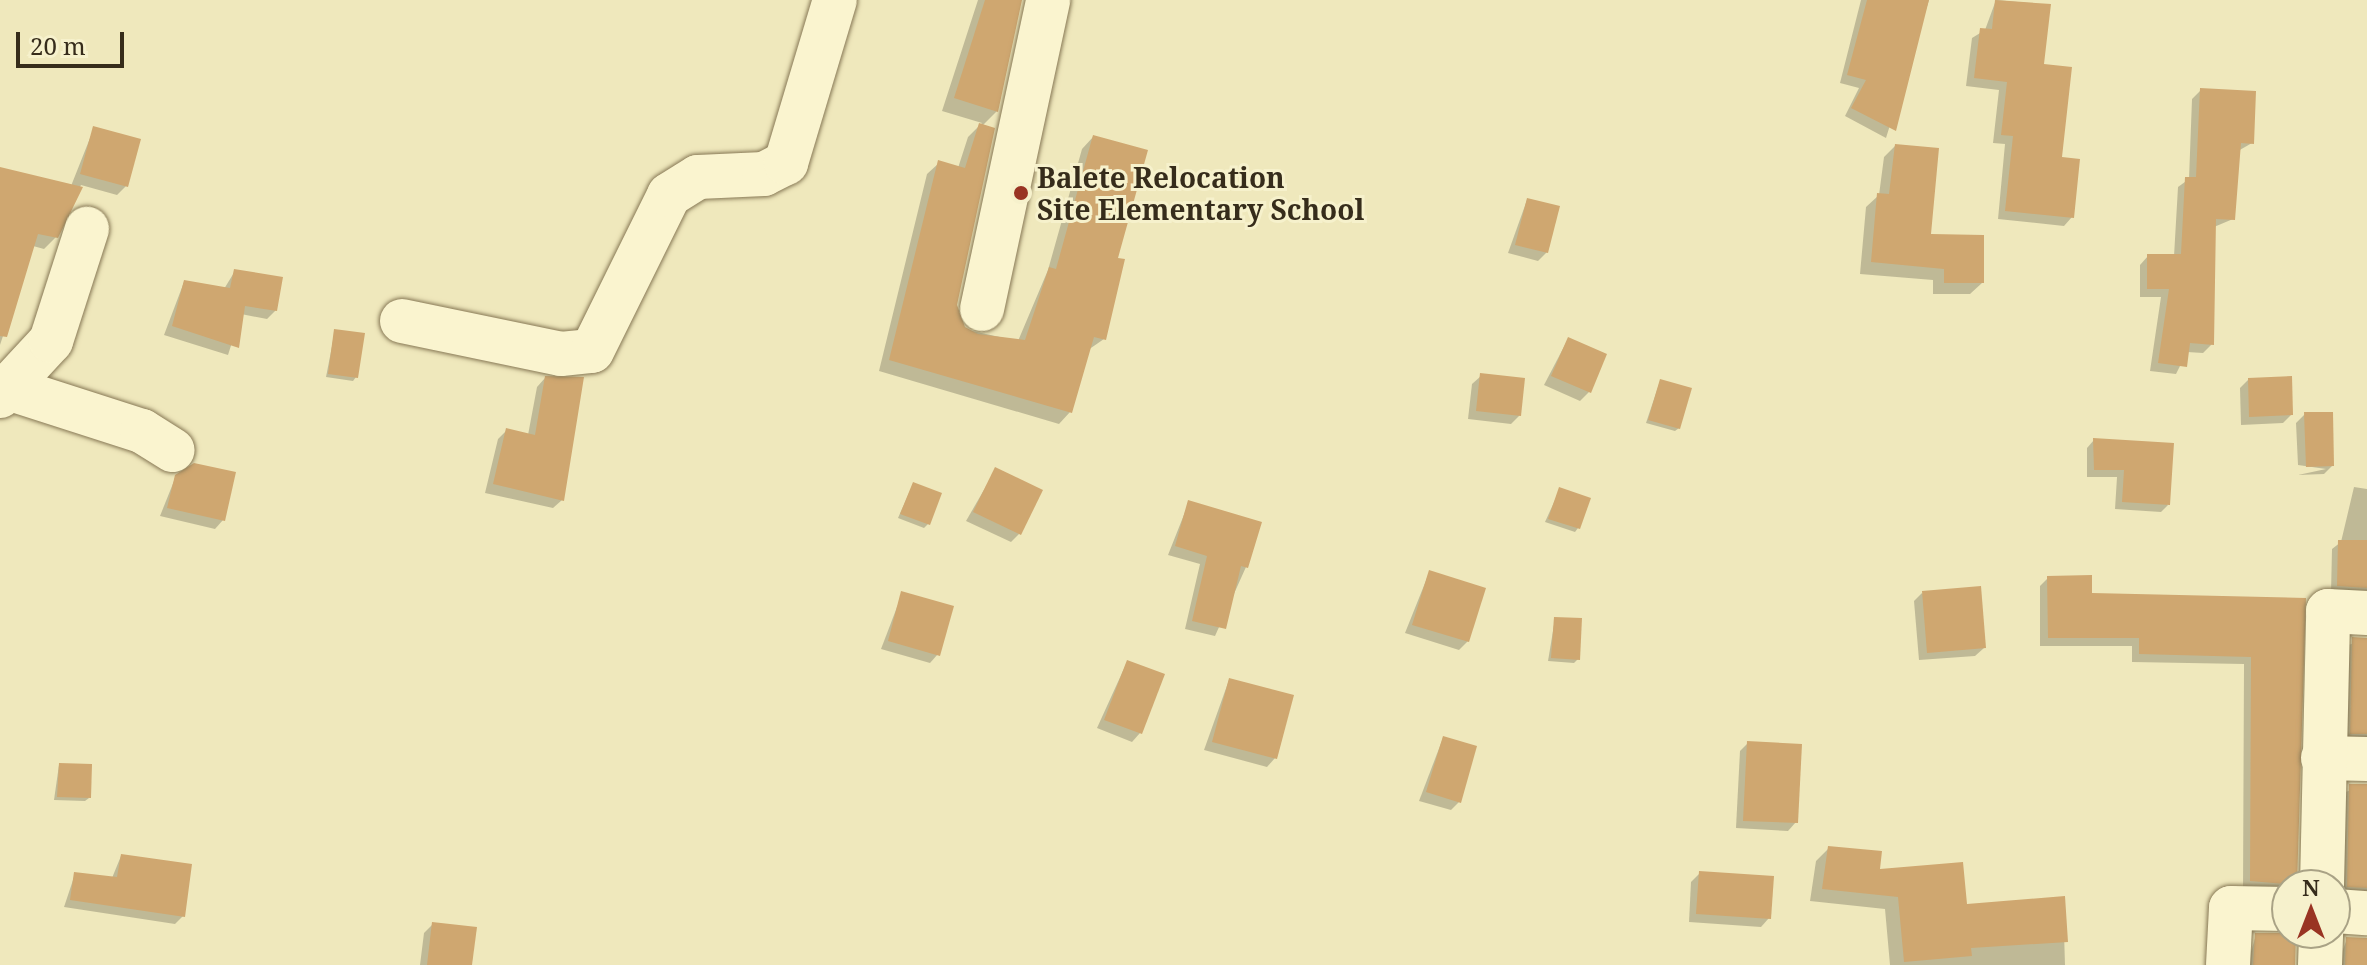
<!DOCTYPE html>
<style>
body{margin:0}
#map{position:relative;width:2367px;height:965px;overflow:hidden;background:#efe8bc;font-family:"Noto Serif",serif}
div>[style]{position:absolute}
.shadow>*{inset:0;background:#0003}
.building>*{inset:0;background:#cfa770}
.roads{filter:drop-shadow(0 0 2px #877855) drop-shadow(0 0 2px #877855)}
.minor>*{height:44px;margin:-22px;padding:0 22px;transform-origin:22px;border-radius:22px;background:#faf4cf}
.dots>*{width:22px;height:22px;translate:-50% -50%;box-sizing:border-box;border:4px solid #f6f1cc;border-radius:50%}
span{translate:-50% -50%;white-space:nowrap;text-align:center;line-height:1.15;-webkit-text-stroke:6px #f6f1cc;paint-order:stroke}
.poi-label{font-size:28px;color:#362c1b;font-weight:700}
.left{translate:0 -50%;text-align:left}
.north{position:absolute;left:2271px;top:869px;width:80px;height:80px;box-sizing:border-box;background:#f6f1cc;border:2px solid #a9a285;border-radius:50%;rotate:0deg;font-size:22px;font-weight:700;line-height:32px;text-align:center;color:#362c1b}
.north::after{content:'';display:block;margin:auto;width:28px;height:36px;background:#993423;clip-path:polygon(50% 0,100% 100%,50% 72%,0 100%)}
.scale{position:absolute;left:16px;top:32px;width:108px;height:36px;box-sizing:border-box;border:4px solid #362c1b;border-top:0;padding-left:10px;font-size:24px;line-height:28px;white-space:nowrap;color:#362c1b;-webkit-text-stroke:6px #f6f1cc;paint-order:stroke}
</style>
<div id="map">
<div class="shadow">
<i style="clip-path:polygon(978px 0,1020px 0,997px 111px,982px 126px,956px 304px,963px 329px,1018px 341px,1048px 270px,1082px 149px,1093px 137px,1115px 259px,1104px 339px,1088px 350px,1070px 412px,1059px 424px,879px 371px,927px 174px,939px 163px,958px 168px,968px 137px,982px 123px,942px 111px)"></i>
<i style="clip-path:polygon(1861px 0,1929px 0,1886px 138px,1845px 116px,1859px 88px,1840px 83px)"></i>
<i style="clip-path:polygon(1996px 0,2049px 5px,2042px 66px,2072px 217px,2064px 226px,1998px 219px,2005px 144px,1993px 143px,1999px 90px,1966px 86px,1972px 38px,1985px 30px)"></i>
<i style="clip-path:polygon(2201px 90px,2252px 143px,2238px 151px,2233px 219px,2214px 227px,2212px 344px,2203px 353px,2187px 352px,2176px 374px,2150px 371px,2161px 297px,2140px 297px,2140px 265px,2148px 256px,2174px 256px,2178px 187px,2189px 179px,2192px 99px)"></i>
<i style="clip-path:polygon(94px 128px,126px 186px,117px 195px,81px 185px,56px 237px,44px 249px,33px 246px,0 345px,0 169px,71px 186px)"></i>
<i style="clip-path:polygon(1895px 146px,1929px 236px,1982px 283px,1970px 294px,1933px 294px,1933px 280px,1860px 274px,1866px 207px,1879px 195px,1884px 157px)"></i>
<i style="clip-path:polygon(1527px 200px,1547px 252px,1538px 261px,1508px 253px)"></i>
<i style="clip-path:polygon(235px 271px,276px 310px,267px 319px,241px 314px,228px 355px,164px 335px,184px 282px,224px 289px)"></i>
<i style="clip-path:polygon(335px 331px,356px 377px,353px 381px,326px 377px)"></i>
<i style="clip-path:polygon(1568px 339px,1589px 392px,1580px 401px,1544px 385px)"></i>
<i style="clip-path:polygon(1481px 376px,1520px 415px,1511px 424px,1468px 419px,1472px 384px)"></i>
<i style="clip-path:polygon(545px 378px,562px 500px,553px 508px,485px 493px,498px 439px,507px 430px,528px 435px,537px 387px)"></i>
<i style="clip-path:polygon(2248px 380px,2291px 415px,2283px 423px,2241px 425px,2240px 388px)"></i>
<i style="clip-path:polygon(1660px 381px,1679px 428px,1675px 431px,1646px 423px)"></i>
<i style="clip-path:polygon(2305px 414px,2332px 466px,2324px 474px,2298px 475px,2326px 469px,2298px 465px,2296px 423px)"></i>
<i style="clip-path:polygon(2094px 440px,2168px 505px,2161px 512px,2115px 509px,2117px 477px,2087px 477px,2087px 448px)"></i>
<i style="clip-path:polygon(996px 469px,1019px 534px,1011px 542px,966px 521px)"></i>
<i style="clip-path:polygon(176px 476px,223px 520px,215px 529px,160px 516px)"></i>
<i style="clip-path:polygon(913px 484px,928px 524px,924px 528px,898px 518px)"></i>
<i style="clip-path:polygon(2354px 487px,2367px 489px,2367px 597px,2331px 593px,2332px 549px,2341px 542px)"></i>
<i style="clip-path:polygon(1560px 489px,1578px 528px,1575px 532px,1545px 522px)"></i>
<i style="clip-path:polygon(1189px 502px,1246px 567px,1215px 636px,1185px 629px,1200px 564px,1168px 555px)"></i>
<i style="clip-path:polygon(1429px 573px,1468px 641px,1459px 650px,1405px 633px)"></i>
<i style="clip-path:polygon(2048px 578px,2090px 595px,2304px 600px,2296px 885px,2287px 885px,2287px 894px,2243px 889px,2244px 664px,2132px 662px,2132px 646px,2040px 646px,2040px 586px)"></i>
<i style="clip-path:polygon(1922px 593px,1984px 648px,1975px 656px,1919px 660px,1914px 601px)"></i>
<i style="clip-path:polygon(902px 594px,938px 654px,930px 663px,881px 649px)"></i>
<i style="clip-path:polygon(1555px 619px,1578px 659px,1574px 663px,1548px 661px)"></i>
<i style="clip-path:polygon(2367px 638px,2367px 744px,2344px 740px,2346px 646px)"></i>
<i style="clip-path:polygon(1127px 662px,1140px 733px,1132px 742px,1097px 728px)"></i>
<i style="clip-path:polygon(1229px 680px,1275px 758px,1267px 767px,1204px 750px)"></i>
<i style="clip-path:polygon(1443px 738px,1459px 802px,1451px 810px,1419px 801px)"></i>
<i style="clip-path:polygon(1748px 743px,1796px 822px,1788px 831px,1736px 828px,1740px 751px)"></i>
<i style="clip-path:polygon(59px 765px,89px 798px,85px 801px,54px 800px)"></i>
<i style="clip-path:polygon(2367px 784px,2367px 897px,2340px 893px,2343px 793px)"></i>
<i style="clip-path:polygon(1829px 848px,1965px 906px,2063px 898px,2065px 965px,1890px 965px,1885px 909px,1810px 901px,1816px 861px)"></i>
<i style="clip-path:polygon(121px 856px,183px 916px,175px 924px,64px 907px,75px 874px,112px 878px)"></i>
<i style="clip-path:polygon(1700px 873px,1769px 918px,1761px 927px,1689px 922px,1691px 882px)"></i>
<i style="clip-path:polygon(433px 924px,470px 965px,420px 965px,424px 933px)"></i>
<i style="clip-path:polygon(2294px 934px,2295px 965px,2247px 965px,2256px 935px)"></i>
<i style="clip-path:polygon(2367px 938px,2367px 965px,2337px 965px,2347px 939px)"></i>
</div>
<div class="building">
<i style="clip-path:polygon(985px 0,1022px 0,998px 112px,954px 98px)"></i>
<i style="clip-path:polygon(1867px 0,1929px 0,1896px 131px,1851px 108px,1866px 80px,1847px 75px)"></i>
<i style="clip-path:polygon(1995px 0,2051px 4px,2044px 64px,2072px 67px,2062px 157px,2080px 159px,2074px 218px,2005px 211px,2013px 136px,2001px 135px,2007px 82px,1974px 78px,1980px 28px,1992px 29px)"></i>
<i style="clip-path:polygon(2200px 88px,2256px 91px,2254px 144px,2241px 143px,2235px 220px,2216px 219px,2214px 345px,2190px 343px,2187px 367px,2158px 363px,2169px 289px,2147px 289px,2147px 254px,2181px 254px,2185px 177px,2196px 177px)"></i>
<i style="clip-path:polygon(979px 123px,995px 128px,957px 305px,965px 327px,978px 334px,1025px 340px,1049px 267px,1056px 269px,1093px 135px,1148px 150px,1118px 258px,1125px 259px,1106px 340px,1094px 337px,1072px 413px,889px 360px,938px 160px,965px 168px)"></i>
<i style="clip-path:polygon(93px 126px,141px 139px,128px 187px,80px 174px)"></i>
<i style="clip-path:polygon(1895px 144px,1939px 148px,1931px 234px,1984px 235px,1984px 283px,1944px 283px,1944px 269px,1871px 262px,1877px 193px,1889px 194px)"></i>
<i style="clip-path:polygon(0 167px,83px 187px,58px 238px,38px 234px,7px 337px,0 336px)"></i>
<i style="clip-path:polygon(1527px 198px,1560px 206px,1548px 253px,1515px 245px)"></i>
<i style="clip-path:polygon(234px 269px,283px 277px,277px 311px,245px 306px,239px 348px,172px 326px,184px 280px,230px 288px)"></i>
<i style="clip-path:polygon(334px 329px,365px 333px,358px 378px,328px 374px)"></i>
<i style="clip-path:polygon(1568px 337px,1607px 354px,1591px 393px,1551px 376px)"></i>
<i style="clip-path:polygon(1480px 373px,1525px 378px,1521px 416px,1476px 411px)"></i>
<i style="clip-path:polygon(545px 376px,584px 377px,564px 501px,493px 484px,506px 428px,535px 435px)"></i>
<i style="clip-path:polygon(2292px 376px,2293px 415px,2249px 417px,2248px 378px)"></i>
<i style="clip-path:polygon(1660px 379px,1692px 388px,1680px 429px,1648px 420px)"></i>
<i style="clip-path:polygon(2304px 412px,2333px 412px,2334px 466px,2306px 467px)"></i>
<i style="clip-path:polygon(2093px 438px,2174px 443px,2170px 505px,2122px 502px,2124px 470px,2094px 470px)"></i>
<i style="clip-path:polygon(194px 463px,236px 472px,225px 521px,167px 508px,175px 475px)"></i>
<i style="clip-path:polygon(995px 467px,1043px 490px,1021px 535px,973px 512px)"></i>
<i style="clip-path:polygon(913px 482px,942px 493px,930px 525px,900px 514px)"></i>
<i style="clip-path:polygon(1559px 487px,1591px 498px,1580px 529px,1548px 519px)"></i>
<i style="clip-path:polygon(1188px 500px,1262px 522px,1248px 568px,1241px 566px,1226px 629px,1192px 621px,1207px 556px,1175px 546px)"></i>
<i style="clip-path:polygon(2338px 540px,2367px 540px,2367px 588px,2337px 586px)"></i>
<i style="clip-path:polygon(1429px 570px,1486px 588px,1469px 642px,1412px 625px)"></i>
<i style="clip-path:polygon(2092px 575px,2092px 593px,2306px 598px,2297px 885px,2250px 881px,2251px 657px,2139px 654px,2139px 638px,2048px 638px,2047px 576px)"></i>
<i style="clip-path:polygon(1981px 586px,1986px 648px,1927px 653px,1922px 591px)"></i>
<i style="clip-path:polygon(901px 591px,954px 606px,940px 656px,888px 641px)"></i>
<i style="clip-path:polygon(1554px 617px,1582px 618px,1580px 660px,1551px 658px)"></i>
<i style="clip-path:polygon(2352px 637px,2367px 638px,2367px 734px,2350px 734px)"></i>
<i style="clip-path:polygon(1127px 660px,1165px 674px,1142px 734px,1104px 720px)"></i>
<i style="clip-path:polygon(1229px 678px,1294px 695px,1277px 759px,1212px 742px)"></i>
<i style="clip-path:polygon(1443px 736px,1477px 746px,1461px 803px,1426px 792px)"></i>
<i style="clip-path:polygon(1747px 741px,1802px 744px,1798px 823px,1743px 821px)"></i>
<i style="clip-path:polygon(59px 763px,92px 764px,91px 798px,57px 797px)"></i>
<i style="clip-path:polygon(2349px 784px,2367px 784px,2367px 888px,2347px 887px)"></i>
<i style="clip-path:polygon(1828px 846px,1882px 851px,1880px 869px,1963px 862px,1967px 904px,2065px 896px,2068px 942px,1971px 948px,1972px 956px,1904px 962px,1898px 897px,1822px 889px)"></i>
<i style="clip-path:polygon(121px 854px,192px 864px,185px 917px,70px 900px,74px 872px,117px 877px)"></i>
<i style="clip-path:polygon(1699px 871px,1774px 876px,1771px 919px,1696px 914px)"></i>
<i style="clip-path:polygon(432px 922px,477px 927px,472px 965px,427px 965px)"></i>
<i style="clip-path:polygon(2255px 933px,2296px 933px,2295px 965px,2253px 965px)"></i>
<i style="clip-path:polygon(2346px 937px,2367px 938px,2367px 965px,2345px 965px)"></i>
</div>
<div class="roads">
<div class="minor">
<i style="left:982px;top:309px;width:316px;rotate:-77.9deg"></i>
<i style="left:402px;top:321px;width:162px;rotate:11.7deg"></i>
<i style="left:561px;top:354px;width:31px;rotate:-6deg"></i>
<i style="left:592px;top:351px;width:174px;rotate:-63.7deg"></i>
<i style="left:669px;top:195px;width:34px;rotate:-32deg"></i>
<i style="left:698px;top:177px;width:66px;rotate:-2.6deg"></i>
<i style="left:764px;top:174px;width:25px;rotate:-27deg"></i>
<i style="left:786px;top:163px;width:170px;rotate:-73.3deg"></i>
<i style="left:11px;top:389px;width:138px;rotate:17.8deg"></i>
<i style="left:142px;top:431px;width:36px;rotate:32deg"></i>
<i style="left:0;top:396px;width:75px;rotate:-47.2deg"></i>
<i style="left:51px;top:341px;width:118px;rotate:-72.2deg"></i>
<i style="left:2323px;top:758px;width:44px;rotate:1.3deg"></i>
<i style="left:2322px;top:885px;width:274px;rotate:-88.7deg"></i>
<i style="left:2328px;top:611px;width:39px;rotate:3deg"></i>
<i style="left:2335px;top:911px;width:32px;rotate:4deg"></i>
<i style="left:2228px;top:965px;width:57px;rotate:-87deg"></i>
<i style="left:2231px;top:908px;width:56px;rotate:1deg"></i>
<i style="left:2320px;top:965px;width:32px;rotate:-88deg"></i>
</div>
</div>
<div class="dots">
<i style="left:1021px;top:193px;background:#993423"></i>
</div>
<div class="poi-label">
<span class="left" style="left:1037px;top:193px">Balete Relocation<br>Site Elementary School</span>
</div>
<div class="north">N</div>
<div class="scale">20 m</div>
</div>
